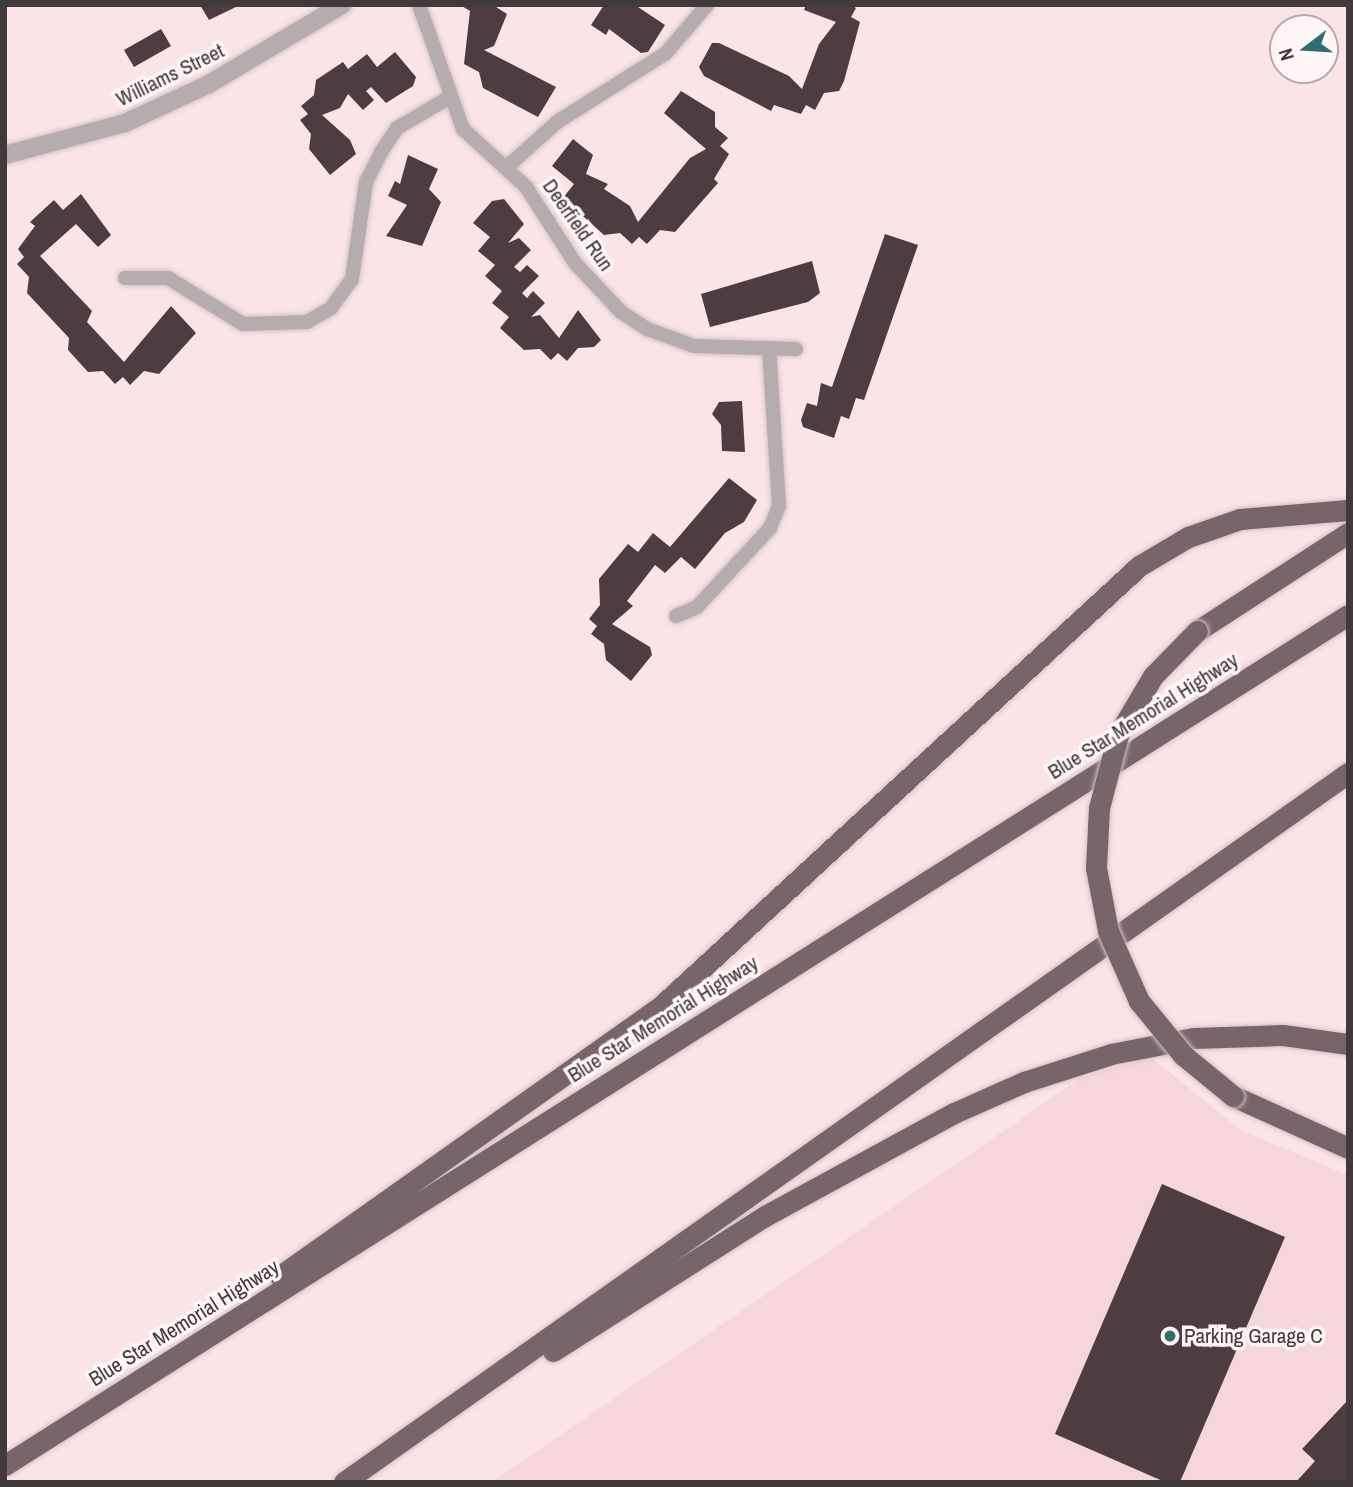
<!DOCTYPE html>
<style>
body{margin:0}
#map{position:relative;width:1353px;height:1487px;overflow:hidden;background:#fae4e8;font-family:"Archivo Narrow",sans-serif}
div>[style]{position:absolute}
.built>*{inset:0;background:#f4d6db}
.building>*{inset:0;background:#4d3c40}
.roads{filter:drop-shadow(0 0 2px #d5c2c5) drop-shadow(0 0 2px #d5c2c5)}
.minor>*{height:14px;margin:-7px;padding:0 7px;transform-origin:7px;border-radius:7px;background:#b6acae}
.tertiary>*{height:18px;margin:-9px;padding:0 9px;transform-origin:9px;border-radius:9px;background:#b6acae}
.motorway>*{height:21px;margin:-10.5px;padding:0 10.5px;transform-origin:10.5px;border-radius:10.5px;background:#786569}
.bridges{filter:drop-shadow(0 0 2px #d5c2c5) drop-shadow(0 0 2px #d5c2c5)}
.motorway-bridge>*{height:21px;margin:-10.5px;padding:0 10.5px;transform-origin:10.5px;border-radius:10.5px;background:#786569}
.dots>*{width:19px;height:19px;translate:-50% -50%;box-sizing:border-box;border:4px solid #fef5f7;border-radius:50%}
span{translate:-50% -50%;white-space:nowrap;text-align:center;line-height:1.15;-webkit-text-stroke:7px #fef5f7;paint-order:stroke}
.street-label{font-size:21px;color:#42393b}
.poi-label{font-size:21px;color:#42393b}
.left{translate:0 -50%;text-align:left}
.frame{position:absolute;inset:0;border:7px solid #42393b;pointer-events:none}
.north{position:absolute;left:1269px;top:14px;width:70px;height:70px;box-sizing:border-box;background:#fef5f7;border:2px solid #b3aaac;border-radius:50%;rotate:253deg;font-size:19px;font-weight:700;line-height:28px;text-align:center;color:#42393b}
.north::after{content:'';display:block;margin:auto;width:24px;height:32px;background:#2a726b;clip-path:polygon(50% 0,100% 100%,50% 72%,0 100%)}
</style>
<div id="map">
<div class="built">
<i style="clip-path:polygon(1151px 1057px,1240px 1130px,1348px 1175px,1348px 1482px,492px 1482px,1081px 1078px)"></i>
</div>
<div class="building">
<i style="clip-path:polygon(200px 5px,240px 5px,209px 20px)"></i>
<i style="clip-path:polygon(460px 5px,493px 5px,507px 14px,494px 46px,484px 50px,556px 87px,538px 117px,483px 88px,479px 72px,464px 64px,470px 11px)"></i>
<i style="clip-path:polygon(604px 5px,635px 5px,665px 25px,648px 52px,641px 53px,609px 29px,606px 35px,591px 25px)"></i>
<i style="clip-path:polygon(806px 5px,851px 5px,856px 8px,851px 17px,860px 22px,844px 81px,839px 91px,824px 93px,815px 110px,806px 105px,801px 114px,774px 105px,771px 111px,704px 76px,699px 67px,712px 43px,719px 43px,789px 76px,802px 89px,819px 44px,836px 22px,804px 10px)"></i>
<i style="clip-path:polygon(161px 29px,171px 46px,134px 67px,124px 50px)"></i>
<i style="clip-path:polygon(395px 52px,416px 77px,413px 86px,386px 103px,371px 87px,366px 91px,374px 100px,363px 110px,348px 94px,340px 108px,322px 115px,350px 140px,356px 154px,330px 175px,309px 149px,311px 134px,300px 120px,308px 114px,301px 106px,314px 95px,316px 80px,343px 62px,348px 69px,367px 54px,377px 67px)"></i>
<i style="clip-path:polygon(681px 91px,715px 112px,715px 127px,728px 138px,720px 146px,729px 154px,714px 179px,718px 183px,675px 232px,660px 230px,647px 244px,639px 237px,632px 244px,620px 233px,604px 235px,563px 198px,574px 184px,552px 166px,573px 139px,593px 155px,586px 174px,608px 184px,604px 189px,630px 206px,638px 222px,690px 158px,706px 149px,664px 113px)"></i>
<i style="clip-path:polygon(408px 155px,438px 169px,429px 189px,441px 202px,422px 246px,386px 236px,407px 205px,388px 196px,395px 181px,400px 184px)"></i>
<i style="clip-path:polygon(81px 194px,111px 235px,98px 247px,76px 224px,40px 256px,92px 311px,87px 322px,124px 362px,171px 306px,196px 333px,159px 374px,144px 371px,130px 385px,123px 377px,115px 384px,103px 371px,88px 372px,68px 350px,69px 338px,27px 293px,29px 277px,17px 264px,24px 257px,18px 249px,35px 226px,30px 222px,54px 200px,63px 210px)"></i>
<i style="clip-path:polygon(504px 199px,524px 224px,508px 243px,519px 238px,531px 250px,514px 267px,520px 272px,527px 265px,539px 276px,522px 293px,527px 298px,533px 291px,545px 303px,531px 317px,540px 315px,559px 338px,578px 310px,601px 340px,594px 347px,578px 348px,567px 361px,558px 353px,551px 360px,540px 349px,524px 350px,500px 328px,509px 317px,492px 303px,502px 291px,485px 276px,495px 265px,478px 251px,490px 237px,473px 223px,492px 201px)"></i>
<i style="clip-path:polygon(885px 234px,918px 245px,864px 400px,856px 398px,849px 419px,841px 416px,834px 438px,803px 427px,801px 420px,807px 403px,817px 406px,821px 383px,832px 387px)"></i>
<i style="clip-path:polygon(812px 261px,820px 293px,808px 302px,710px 327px,701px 294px)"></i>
<i style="clip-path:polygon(742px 401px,745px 452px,722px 451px,721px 425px,712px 414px,719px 402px)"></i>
<i style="clip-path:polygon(729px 478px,757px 500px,744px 522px,725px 533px,695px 569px,681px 557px,665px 573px,655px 565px,627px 601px,633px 606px,612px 624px,650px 647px,652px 655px,631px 681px,606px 660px,604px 644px,591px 634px,597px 626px,589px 619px,600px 605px,599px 579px,628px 544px,638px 552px,653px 533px,670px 547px)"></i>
<i style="clip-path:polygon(1162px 1184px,1285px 1237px,1180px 1482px,1165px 1482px,1055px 1434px)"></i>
<i style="clip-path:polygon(1348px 1400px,1348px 1482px,1296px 1482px,1315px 1461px,1302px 1449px)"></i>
</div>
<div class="roads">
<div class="minor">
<i style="left:419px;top:5px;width:132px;rotate:70.5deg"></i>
<i style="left:463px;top:129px;width:86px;rotate:42.6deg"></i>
<i style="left:526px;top:187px;width:90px;rotate:57.2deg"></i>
<i style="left:575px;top:263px;width:67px;rotate:46.8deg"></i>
<i style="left:621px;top:312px;width:31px;rotate:33deg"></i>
<i style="left:647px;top:329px;width:50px;rotate:19.9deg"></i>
<i style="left:694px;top:346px;width:102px;rotate:1.7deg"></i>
<i style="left:508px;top:166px;width:66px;rotate:-41.9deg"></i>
<i style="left:557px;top:122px;width:129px;rotate:-32.3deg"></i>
<i style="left:666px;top:53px;width:63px;rotate:-49.5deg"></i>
<i style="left:125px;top:278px;width:43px"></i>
<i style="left:168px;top:278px;width:88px;rotate:31.5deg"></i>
<i style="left:243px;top:324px;width:64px;rotate:-1.8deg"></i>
<i style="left:307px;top:322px;width:28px;rotate:-30deg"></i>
<i style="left:331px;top:308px;width:36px;rotate:-54deg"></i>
<i style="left:352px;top:279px;width:98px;rotate:-81.8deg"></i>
<i style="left:366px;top:182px;width:34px;rotate:-63deg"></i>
<i style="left:381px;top:152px;width:29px;rotate:-56deg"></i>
<i style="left:397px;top:128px;width:61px;rotate:-30.3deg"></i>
<i style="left:676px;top:616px;width:23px;rotate:-23deg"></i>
<i style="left:697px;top:607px;width:108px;rotate:-47.3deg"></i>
<i style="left:770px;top:528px;width:24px;rotate:-68deg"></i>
<i style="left:779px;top:506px;width:157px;rotate:-93.6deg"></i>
</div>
<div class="tertiary">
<i style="left:5px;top:155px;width:124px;rotate:-14.9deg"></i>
<i style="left:125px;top:123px;width:93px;rotate:-24.9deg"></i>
<i style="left:209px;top:84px;width:155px;rotate:-30.7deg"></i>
</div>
<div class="motorway">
<i style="left:1197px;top:631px;width:180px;rotate:-33deg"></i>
<i style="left:1233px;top:1096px;width:126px;rotate:24.3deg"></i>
<i style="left:280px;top:1276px;width:466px;rotate:-35.3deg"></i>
<i style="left:660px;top:1007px;width:651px;rotate:-42.63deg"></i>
<i style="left:1139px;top:566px;width:57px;rotate:-30.6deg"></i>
<i style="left:1188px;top:537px;width:55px;rotate:-19.1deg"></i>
<i style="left:1240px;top:519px;width:108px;rotate:-4.8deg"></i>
<i style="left:553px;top:1351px;width:251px;rotate:-32.5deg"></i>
<i style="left:765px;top:1216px;width:215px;rotate:-28.6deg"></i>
<i style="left:954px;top:1113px;width:77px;rotate:-23.9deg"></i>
<i style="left:1024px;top:1082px;width:91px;rotate:-17.8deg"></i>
<i style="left:1111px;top:1054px;width:85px;rotate:-10.9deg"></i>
<i style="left:1194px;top:1038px;width:89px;rotate:-1.9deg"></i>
<i style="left:1283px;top:1035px;width:66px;rotate:7.9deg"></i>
<i style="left:5px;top:1465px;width:1589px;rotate:-32.33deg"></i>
<i style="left:344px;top:1482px;width:1229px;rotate:-35.23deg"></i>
</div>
</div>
<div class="bridges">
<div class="motorway-bridge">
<i style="left:1197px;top:631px;width:63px;rotate:134.4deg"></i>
<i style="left:1153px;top:676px;width:69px;rotate:120.7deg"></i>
<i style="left:1118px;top:735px;width:75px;rotate:104.6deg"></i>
<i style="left:1099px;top:808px;width:60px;rotate:92.9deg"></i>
<i style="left:1096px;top:868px;width:64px;rotate:79.2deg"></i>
<i style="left:1108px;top:931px;width:77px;rotate:66.1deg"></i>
<i style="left:1139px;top:1001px;width:70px;rotate:50.8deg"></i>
<i style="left:1183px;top:1055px;width:65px;rotate:39.4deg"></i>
</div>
</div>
<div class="dots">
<i style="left:1170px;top:1336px;background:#2a726b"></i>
</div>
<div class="street-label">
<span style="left:170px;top:75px;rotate:-26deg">Williams Street</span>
<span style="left:578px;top:225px;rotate:55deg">Deerfield Run</span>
<span style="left:1143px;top:716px;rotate:-32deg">Blue Star Memorial Highway</span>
<span style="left:663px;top:1019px;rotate:-32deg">Blue Star Memorial Highway</span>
<span style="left:184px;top:1323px;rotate:-32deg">Blue Star Memorial Highway</span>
</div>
<div class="poi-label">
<span class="left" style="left:1184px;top:1336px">Parking Garage C</span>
</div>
<div class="frame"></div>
<div class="north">N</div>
</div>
